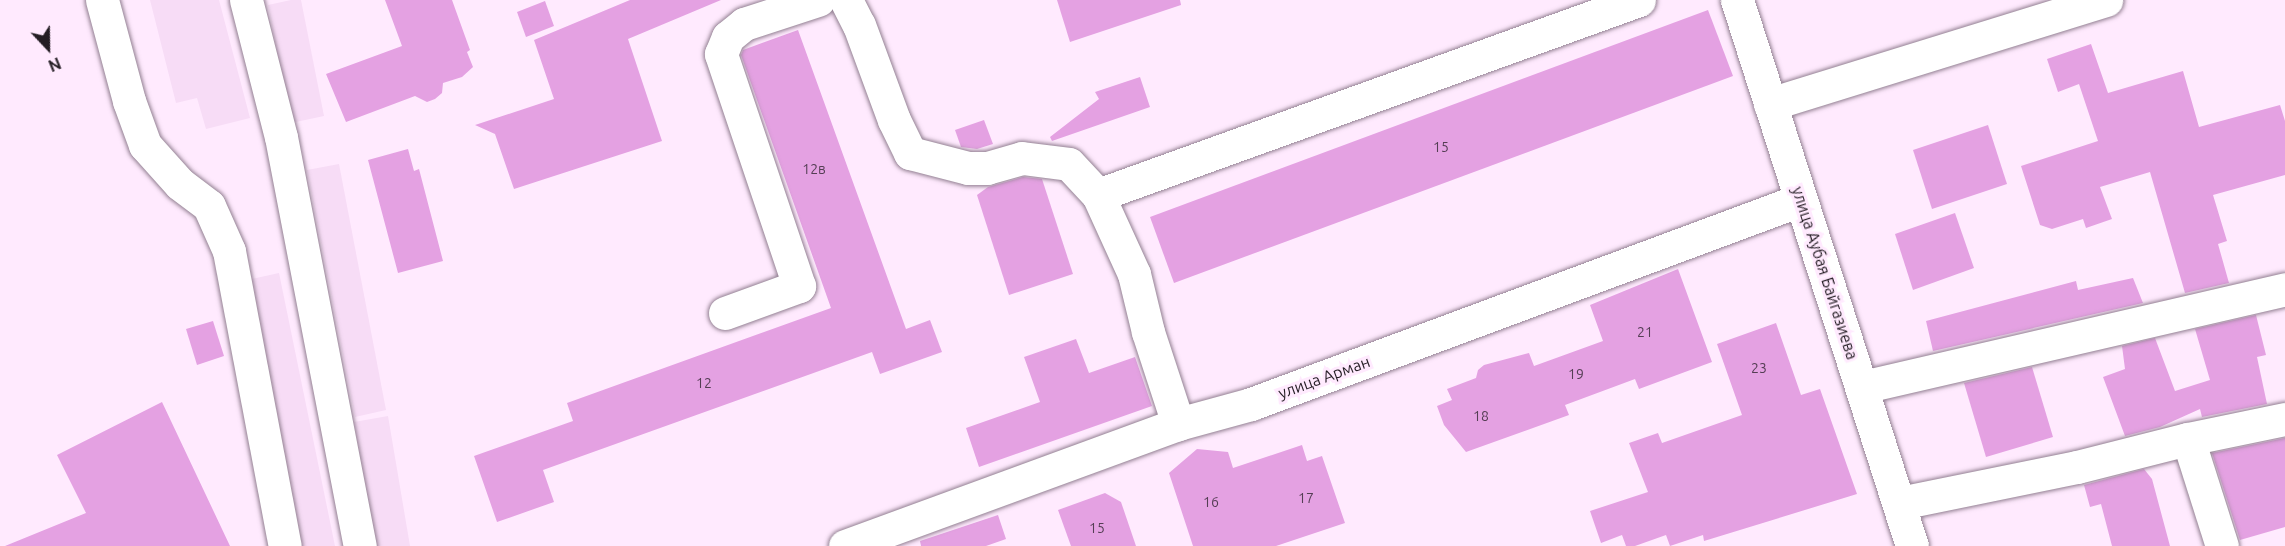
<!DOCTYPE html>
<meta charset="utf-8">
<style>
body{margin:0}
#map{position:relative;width:2285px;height:546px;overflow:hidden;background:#ffeafe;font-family:Ubuntu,sans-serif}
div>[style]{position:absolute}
.built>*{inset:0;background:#f7dcf6}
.building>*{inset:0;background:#e4a1e2}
.roads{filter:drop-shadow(0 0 2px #938092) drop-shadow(0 0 2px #938092)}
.minor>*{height:33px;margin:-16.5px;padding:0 16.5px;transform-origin:16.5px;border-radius:16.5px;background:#fff}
span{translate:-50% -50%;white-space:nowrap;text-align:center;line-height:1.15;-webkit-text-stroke:6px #ffeafe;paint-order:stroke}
.number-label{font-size:14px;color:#543e54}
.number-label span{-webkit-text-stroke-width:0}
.street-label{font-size:16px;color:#241d24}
.north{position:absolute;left:18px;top:18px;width:60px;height:60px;-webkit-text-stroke:4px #ffeafe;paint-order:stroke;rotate:158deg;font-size:16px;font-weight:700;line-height:24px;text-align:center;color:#241d24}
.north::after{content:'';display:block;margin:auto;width:21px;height:27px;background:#241d24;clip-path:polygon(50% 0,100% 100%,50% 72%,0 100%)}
</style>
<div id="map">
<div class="built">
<i style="clip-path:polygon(150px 0,219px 0,250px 118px,206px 129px,197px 98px,176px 103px)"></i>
<i style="clip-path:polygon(291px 0,301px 0,324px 116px,291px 123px,268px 5px)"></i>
<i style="clip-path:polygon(339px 164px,386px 410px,355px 417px,307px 170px)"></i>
<i style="clip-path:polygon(279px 273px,335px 546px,301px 546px,247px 280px)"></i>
<i style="clip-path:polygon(388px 416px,410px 546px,375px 546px,354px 422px)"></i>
</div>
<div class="building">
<i style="clip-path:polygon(385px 0,452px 0,470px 50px,467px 52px,473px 67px,462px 77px,443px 83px,442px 93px,435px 99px,427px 102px,415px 96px,346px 122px,326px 74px,402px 46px)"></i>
<i style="clip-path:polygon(630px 0,721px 0,628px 39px,662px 141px,514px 189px,495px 134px,475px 125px,554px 99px,534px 40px)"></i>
<i style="clip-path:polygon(1057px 0,1180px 0,1181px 5px,1070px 42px)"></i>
<i style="clip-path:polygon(545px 1px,554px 26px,526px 37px,517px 12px)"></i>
<i style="clip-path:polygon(1708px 10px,1733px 76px,1174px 283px,1150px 217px)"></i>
<i style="clip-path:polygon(798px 30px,906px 329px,930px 320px,942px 352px,880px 374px,872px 352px,543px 470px,554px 502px,497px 522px,474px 456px,573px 421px,567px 403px,831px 308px,741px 55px,743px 50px)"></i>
<i style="clip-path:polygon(2091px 44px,2108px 93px,2183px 71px,2199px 127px,2280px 105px,2285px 121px,2285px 175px,2213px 195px,2227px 241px,2218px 244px,2229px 283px,2185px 293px,2150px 172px,2100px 187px,2112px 219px,2086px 228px,2083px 219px,2052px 229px,2040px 225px,2021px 166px,2098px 141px,2079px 84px,2058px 92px,2047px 59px)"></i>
<i style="clip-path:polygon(1140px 77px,1150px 107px,1052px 141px,1050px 137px,1099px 99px,1095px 92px)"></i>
<i style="clip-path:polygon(984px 120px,993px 144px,977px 149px,961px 147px,955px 130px)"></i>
<i style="clip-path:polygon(1988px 125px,2007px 184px,1932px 209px,1913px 150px)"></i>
<i style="clip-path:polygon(408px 149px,414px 171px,419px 169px,443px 261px,398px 273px,368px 160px)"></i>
<i style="clip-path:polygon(1023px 177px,1042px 179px,1073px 274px,1009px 295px,977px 195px,988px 187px)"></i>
<i style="clip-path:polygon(1955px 213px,1974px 268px,1913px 290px,1895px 234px)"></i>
<i style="clip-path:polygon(1678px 269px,1712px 362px,1639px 389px,1635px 379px,1565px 405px,1569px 415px,1466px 452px,1444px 425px,1437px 406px,1452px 400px,1447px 389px,1476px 378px,1478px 370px,1484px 365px,1529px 353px,1534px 366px,1603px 341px,1590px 305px)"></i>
<i style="clip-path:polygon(2133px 278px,2143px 303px,1933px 351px,1926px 321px,2076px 281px,2078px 290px)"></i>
<i style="clip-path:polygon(2256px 315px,2266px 355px,2257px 357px,2267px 404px,2202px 417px,2200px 409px,2160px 427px,2125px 436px,2103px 377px,2125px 369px,2122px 346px,2155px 338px,2175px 391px,2210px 380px,2195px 329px)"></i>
<i style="clip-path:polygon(213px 321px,224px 356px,197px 365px,186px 329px)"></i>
<i style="clip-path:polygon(1776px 323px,1801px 395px,1820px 389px,1857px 494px,1704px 541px,1703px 535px,1670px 546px,1666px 535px,1635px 546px,1626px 546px,1622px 535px,1601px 543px,1590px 511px,1648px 492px,1629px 443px,1658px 433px,1662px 443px,1742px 415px,1717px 344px)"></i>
<i style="clip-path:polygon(1076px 339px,1089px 373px,1135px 357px,1152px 406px,979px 467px,966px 428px,1040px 402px,1024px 357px)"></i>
<i style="clip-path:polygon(2032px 367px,2053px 437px,1986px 457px,1964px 383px)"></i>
<i style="clip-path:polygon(162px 402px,230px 546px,5px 546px,86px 513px,57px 455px)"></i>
<i style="clip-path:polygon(2285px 438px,2285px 527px,2240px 540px,2212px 453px)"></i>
<i style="clip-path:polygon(1302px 445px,1307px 461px,1322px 456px,1345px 523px,1276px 546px,1193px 546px,1169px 473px,1197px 449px,1228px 452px,1233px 468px)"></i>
<i style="clip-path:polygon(2144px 469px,2152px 479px,2170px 546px,2112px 546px,2101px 504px,2090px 507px,2084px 485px)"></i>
<i style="clip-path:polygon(1105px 493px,1121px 502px,1136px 546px,1071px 546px,1058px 510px)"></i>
<i style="clip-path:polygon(998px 515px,1006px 539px,986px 546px,921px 546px,920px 541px)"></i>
</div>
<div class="roads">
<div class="minor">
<i style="left:102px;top:0;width:105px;rotate:75deg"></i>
<i style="left:129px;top:101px;width:47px;rotate:70deg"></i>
<i style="left:145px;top:145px;width:52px;rotate:48.1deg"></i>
<i style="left:180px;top:184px;width:36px;rotate:37deg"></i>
<i style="left:209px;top:206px;width:49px;rotate:66deg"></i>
<i style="left:229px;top:251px;width:300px;rotate:79.3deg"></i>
<i style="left:246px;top:0;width:141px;rotate:75.7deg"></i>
<i style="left:281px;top:137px;width:417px;rotate:79.1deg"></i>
<i style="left:846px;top:0;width:28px;rotate:63deg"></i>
<i style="left:859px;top:25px;width:101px;rotate:69.8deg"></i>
<i style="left:894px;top:120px;width:37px;rotate:64deg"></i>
<i style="left:910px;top:153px;width:60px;rotate:14.5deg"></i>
<i style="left:968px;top:168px;width:19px"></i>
<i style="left:987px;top:168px;width:36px;rotate:-16deg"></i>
<i style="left:1022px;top:158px;width:47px;rotate:7.3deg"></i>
<i style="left:1069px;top:164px;width:42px;rotate:46.9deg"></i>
<i style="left:1098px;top:195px;width:87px;rotate:65.5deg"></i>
<i style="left:1134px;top:274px;width:60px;rotate:76.4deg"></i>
<i style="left:1148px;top:332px;width:97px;rotate:71.9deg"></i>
<i style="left:1737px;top:0;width:573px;rotate:72.23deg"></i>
<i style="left:1770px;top:104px;width:352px;rotate:-17.2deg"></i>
<i style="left:1098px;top:195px;width:575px;rotate:-19.82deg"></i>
<i style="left:725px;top:313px;width:79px;rotate:-20deg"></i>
<i style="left:799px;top:286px;width:245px;rotate:-108.6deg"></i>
<i style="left:721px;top:54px;width:18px;rotate:-68deg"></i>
<i style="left:728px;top:37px;width:21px;rotate:-39deg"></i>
<i style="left:744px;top:24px;width:78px;rotate:-18deg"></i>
<i style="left:1862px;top:387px;width:434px;rotate:-13deg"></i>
<i style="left:2188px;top:439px;width:112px;rotate:72.4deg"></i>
<i style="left:1900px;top:503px;width:181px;rotate:-11.5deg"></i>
<i style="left:2077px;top:467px;width:114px;rotate:-14.2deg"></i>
<i style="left:2188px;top:439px;width:99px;rotate:-11.7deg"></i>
<i style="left:845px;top:546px;width:355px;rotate:-20.1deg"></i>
<i style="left:1178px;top:424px;width:76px;rotate:-15.3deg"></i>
<i style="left:1251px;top:404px;width:586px;rotate:-20.38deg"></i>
</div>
</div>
<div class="number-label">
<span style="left:1441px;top:147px">15</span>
<span style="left:814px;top:169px">12в</span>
<span style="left:1645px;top:332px">21</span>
<span style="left:1759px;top:368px">23</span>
<span style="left:1576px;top:374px">19</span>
<span style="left:704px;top:383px">12</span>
<span style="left:1481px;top:416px">18</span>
<span style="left:1306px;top:498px">17</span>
<span style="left:1211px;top:502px">16</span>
<span style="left:1097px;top:528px">15</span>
</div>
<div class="street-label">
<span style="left:1825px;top:273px;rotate:72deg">улица Аубая Байгазиева</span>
<span style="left:1324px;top:377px;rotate:-20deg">улица Арман</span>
</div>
<div class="north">N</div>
</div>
